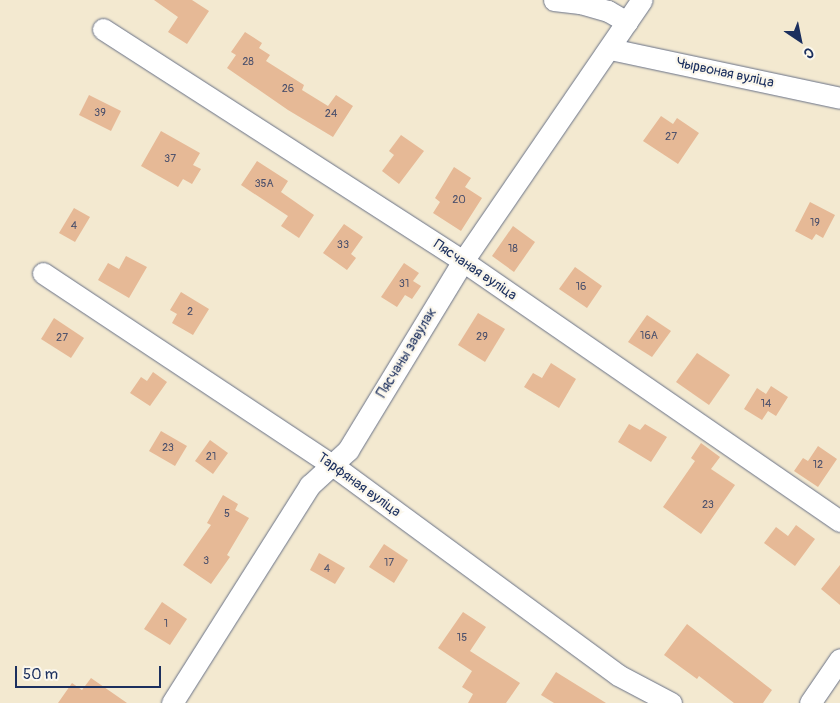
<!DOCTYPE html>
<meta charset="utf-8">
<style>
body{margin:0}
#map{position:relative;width:840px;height:703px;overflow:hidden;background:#f3e9d0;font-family:Pangolin,sans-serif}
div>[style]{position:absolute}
.building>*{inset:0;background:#e6b996}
.roads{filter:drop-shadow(0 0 1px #677086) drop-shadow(0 0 1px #677086)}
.minor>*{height:21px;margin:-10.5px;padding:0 10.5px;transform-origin:10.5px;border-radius:10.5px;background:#fff}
span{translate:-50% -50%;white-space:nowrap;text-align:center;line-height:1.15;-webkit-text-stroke:4.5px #fbf7ec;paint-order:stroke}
.number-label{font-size:11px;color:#4e526c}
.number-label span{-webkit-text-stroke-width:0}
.street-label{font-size:14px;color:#1b2f5e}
.north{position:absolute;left:775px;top:15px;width:50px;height:50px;-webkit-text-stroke:4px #fbf7ec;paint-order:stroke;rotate:146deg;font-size:14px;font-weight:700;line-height:20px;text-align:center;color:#1b2f5e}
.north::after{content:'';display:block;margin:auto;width:18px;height:22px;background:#1b2f5e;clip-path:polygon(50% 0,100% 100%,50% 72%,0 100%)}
.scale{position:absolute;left:15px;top:666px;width:146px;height:22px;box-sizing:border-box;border:2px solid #1b2f5e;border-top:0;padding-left:6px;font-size:15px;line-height:18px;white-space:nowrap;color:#1b2f5e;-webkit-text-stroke:4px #fbf7ec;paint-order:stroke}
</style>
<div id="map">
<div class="building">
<i style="clip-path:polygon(154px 0,192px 0,209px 11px,187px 44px,168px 32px,178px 17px)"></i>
<i style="clip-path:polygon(245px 32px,262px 43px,259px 48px,270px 55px,266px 61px,304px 85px,302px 90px,328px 106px,336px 95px,353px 106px,333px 137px,288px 110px,227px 68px,236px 55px,231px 52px)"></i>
<i style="clip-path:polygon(89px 95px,121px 111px,111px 131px,79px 115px)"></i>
<i style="clip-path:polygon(661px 116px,673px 124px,677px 118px,699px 133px,678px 164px,643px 141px)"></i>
<i style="clip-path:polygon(161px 131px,200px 153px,193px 165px,201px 169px,192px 184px,183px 179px,178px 187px,141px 166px)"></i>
<i style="clip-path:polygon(401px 135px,424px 151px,399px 184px,382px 171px,394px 155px,389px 151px)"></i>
<i style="clip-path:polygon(257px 161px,288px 181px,281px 192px,314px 215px,299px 238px,281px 226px,288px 216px,241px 185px)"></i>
<i style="clip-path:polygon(454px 167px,471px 178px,465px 187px,482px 198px,461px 231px,433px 213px,440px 202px,435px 198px)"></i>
<i style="clip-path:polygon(810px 202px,835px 215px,823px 238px,816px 234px,812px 240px,795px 231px)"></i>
<i style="clip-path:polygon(74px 208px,90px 217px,75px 242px,59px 233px)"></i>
<i style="clip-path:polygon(344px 224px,363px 237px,351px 254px,356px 258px,347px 270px,323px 253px)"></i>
<i style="clip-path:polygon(513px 226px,535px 242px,514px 272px,492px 256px)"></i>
<i style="clip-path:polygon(126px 256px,147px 267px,129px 298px,98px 280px,108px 263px,119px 269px)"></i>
<i style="clip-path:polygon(404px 263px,419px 273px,413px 281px,421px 286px,412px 299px,405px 295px,397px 307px,381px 297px)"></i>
<i style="clip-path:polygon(575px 267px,602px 286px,587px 308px,559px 289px)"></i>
<i style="clip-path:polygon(181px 292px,209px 309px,193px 335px,172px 323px,177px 314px,170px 310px)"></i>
<i style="clip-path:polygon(478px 313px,505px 329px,485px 362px,458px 345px)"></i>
<i style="clip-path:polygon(647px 315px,671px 331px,652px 357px,628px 342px)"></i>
<i style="clip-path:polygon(54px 318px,84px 338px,71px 358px,41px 339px)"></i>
<i style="clip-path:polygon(697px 353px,730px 375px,709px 405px,676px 382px)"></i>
<i style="clip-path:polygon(551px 363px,576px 379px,559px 408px,524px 387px,533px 373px,542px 378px)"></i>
<i style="clip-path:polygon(153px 372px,167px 382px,150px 406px,130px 393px,141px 377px,147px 381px)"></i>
<i style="clip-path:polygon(771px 386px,788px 397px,776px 416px,768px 411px,762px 420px,744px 409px,757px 388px,766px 394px)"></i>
<i style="clip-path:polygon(629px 424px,640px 430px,645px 424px,667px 437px,651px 462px,618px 442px)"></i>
<i style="clip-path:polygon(161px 431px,187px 446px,175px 466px,149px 451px)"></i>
<i style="clip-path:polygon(210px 440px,228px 453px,213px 474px,195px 461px)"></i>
<i style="clip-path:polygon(701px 443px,720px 457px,711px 469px,735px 485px,701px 534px,663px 507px,695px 461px,691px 458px)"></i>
<i style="clip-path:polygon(818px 446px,837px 459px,818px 487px,794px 471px,803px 458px,808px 461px)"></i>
<i style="clip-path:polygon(223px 495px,238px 504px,235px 510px,249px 518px,227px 555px,230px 557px,211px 584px,183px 565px,211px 525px,207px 523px)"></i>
<i style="clip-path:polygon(796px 525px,815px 539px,795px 566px,764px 543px,776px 527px,788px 536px)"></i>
<i style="clip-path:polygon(384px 544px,408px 560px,394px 583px,369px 567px)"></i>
<i style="clip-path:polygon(319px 553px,345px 568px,335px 584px,310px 570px)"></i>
<i style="clip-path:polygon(840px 565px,840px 605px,821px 589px)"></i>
<i style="clip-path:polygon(162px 602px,187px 619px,170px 645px,144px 629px)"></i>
<i style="clip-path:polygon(463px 612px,486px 627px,470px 651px,520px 683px,506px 703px,468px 703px,473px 694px,462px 687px,472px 671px,438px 648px)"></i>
<i style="clip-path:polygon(687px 624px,772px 690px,763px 703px,734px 703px,699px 676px,697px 679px,664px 655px)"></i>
<i style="clip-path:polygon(556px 672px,606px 703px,554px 703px,541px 695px)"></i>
<i style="clip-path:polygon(91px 678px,127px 703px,58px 703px,72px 683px,82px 690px)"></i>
</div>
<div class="roads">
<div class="minor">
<i style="left:554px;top:0;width:26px;rotate:7deg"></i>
<i style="left:580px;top:3px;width:29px;rotate:16deg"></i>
<i style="left:608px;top:11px;width:22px;rotate:30deg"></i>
<i style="left:103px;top:29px;width:428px;rotate:32.8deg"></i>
<i style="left:463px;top:261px;width:458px;rotate:34.6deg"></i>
<i style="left:610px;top:49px;width:235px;rotate:12deg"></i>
<i style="left:43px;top:273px;width:346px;rotate:33.6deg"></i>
<i style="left:331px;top:464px;width:356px;rotate:36.3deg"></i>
<i style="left:618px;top:675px;width:60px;rotate:27.8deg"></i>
<i style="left:172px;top:703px;width:258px;rotate:-57.7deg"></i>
<i style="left:310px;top:485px;width:52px;rotate:-42.6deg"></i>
<i style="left:348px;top:450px;width:221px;rotate:-58.7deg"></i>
<i style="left:463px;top:261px;width:316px;rotate:-55.6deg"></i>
<i style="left:810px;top:703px;width:53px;rotate:-55.7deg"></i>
</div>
</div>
<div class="number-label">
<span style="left:248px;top:62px">28</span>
<span style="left:288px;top:89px">26</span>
<span style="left:100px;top:113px">39</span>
<span style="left:331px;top:114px">24</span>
<span style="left:671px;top:137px">27</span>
<span style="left:170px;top:159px">37</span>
<span style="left:264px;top:184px">35А</span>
<span style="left:459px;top:200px">20</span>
<span style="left:815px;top:223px">19</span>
<span style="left:74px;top:226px">4</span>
<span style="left:343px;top:245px">33</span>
<span style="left:513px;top:249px">18</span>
<span style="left:404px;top:284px">31</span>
<span style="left:581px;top:287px">16</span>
<span style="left:190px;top:312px">2</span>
<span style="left:649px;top:336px">16А</span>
<span style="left:482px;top:337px">29</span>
<span style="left:62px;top:338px">27</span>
<span style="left:766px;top:404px">14</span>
<span style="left:168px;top:448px">23</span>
<span style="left:211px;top:457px">21</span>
<span style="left:818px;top:465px">12</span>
<span style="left:708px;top:505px">23</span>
<span style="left:227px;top:514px">5</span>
<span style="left:206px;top:561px">3</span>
<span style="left:389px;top:563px">17</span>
<span style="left:327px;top:569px">4</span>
<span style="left:166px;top:624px">1</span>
<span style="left:462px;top:638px">15</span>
</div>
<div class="street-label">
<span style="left:725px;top:73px;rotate:12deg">Чырвоная вуліца</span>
<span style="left:475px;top:270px;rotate:34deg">Пясчаная вуліца</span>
<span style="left:407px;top:353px;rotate:-59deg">Пясчаны завулак</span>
<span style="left:359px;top:485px;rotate:36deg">Тарфяная вуліца</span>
</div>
<div class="north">С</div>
<div class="scale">50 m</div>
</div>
